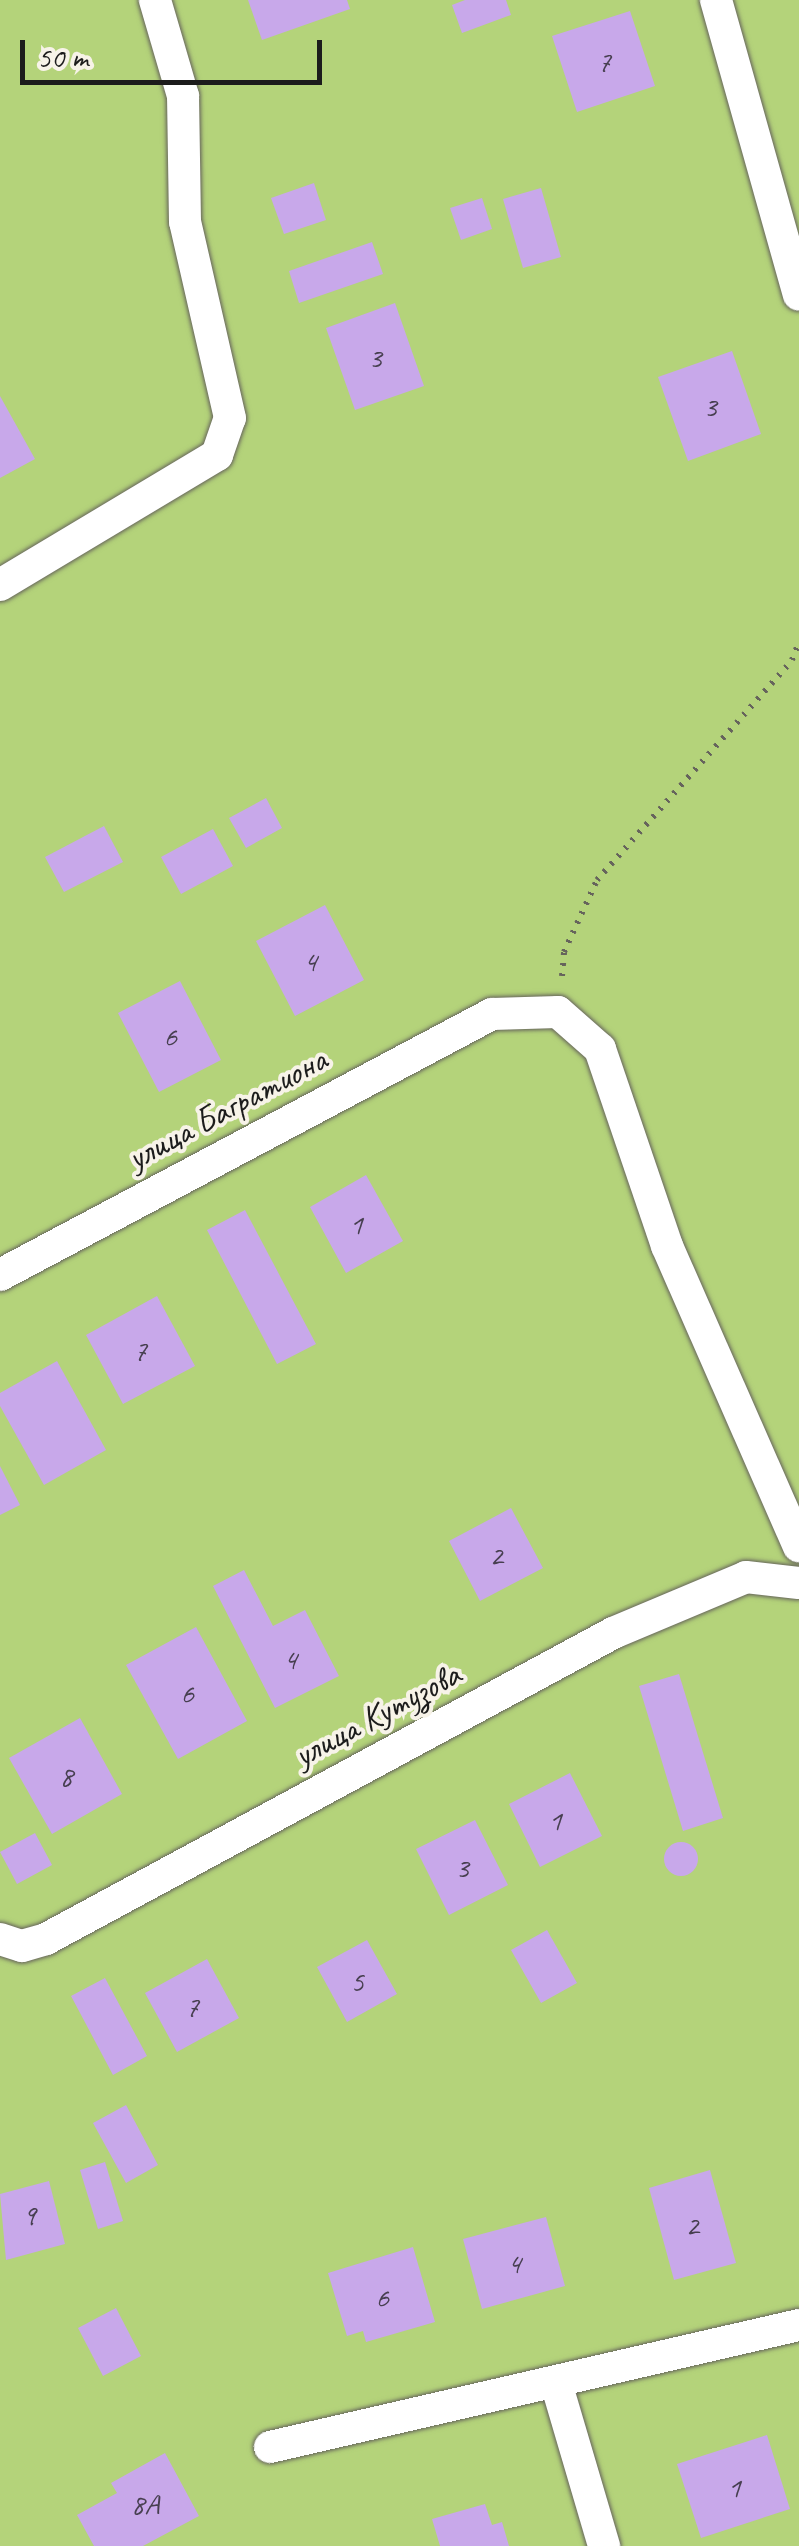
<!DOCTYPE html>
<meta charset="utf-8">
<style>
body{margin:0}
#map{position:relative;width:799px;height:2546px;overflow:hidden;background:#f0ead4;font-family:Caveat,sans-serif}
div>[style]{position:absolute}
.green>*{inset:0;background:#b4d37a}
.building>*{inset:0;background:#c8a8ea}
.round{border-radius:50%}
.path>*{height:6px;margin-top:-3px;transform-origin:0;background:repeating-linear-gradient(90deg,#66645c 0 2.5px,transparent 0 10.5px)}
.roads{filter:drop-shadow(0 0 2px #66645c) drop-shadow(0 0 2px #66645c)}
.minor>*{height:32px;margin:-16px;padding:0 16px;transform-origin:16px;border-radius:16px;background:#fff}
span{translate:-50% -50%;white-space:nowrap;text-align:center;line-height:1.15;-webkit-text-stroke:8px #f7f3e8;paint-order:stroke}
.number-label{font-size:30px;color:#473f50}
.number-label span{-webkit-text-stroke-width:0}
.street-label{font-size:35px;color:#1c1c1c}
.scale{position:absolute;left:20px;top:40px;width:302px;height:45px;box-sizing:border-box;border:5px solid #1c1c1c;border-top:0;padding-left:12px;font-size:30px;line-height:35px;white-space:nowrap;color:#1c1c1c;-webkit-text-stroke:8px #f7f3e8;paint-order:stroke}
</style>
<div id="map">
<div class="green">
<i style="clip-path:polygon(0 0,799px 0,799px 2546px,0 2546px)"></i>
</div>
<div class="building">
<i style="clip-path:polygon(248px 0,347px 0,350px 9px,262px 40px)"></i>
<i style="clip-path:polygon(465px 0,506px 0,511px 15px,462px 33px,452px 5px)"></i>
<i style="clip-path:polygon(630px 11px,655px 86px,577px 112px,552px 36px)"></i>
<i style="clip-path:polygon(314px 183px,326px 220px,284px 234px,271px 198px)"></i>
<i style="clip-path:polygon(541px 188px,561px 257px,523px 268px,503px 199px)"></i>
<i style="clip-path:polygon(482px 198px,492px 229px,461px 240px,450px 208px)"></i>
<i style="clip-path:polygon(372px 242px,383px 274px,299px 303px,289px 271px)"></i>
<i style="clip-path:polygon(395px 303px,424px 386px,355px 410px,326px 328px)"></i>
<i style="clip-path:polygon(732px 351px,761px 434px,688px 461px,658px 377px)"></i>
<i style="clip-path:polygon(0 396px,35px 459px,0 478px)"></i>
<i style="clip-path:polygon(266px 798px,282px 828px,246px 848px,229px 818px)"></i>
<i style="clip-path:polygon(104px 826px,123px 862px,64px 892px,45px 857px)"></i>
<i style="clip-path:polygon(213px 829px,233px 866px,181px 894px,161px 857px)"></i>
<i style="clip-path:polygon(325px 905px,364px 980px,295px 1016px,256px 941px)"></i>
<i style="clip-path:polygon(180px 981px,221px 1060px,159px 1092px,118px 1013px)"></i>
<i style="clip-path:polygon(366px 1175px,403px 1241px,346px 1273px,310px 1207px)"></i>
<i style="clip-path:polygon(245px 1210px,316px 1344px,277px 1364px,207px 1230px)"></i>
<i style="clip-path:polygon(157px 1296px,195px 1366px,123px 1404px,86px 1335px)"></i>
<i style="clip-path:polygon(57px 1361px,106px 1450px,44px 1485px,0 1406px,0 1393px)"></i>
<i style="clip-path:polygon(0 1466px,20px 1505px,0 1515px)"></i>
<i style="clip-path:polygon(511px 1508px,543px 1568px,480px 1601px,449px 1541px)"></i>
<i style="clip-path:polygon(244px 1570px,273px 1626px,305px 1610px,339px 1676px,275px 1708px,213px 1586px)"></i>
<i style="clip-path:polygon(196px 1627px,247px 1721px,178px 1759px,126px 1665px)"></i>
<i style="clip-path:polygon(679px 1674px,723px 1818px,683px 1831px,639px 1686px)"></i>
<i style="clip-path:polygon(80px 1718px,122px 1794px,52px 1834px,9px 1758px)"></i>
<i style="clip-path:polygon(570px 1773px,602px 1836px,540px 1867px,509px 1804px)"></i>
<i style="clip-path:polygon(475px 1820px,508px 1885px,449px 1915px,416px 1849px)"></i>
<i style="clip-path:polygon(35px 1833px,52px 1865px,17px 1884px,0 1852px)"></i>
<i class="round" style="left:664px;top:1842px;width:34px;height:34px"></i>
<i style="clip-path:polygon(547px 1930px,577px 1983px,541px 2003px,511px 1950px)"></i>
<i style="clip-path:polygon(367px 1940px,397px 1994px,347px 2022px,317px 1967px)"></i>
<i style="clip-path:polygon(207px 1959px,239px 2018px,177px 2052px,145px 1993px)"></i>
<i style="clip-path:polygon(105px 1978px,147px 2056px,113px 2075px,71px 1996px)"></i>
<i style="clip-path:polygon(126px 2105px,158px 2165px,126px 2183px,93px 2123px)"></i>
<i style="clip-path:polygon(105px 2162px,123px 2221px,98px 2229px,80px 2170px)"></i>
<i style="clip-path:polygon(710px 2170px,736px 2263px,674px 2280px,649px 2188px)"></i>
<i style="clip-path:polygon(49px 2181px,65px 2244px,6px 2260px,0 2194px)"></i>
<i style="clip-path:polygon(546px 2217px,565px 2286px,482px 2309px,463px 2239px)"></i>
<i style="clip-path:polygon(413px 2247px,435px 2322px,366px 2342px,363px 2331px,347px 2336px,328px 2273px)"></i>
<i style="clip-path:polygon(116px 2308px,141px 2356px,103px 2376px,78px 2328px)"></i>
<i style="clip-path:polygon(767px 2435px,790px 2509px,701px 2538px,677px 2464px)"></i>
<i style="clip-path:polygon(165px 2453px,199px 2516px,143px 2546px,94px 2546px,77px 2515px,117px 2493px,111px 2483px)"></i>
<i style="clip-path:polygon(485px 2504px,492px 2525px,502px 2522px,509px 2546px,440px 2546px,432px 2519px)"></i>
</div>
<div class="path">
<i style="left:562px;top:976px;width:24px;rotate:-85deg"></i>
<i style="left:564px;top:952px;width:79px;rotate:-65.4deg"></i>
<i style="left:597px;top:880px;width:294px;rotate:-48.4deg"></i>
<i style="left:792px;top:660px;width:19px;rotate:-69deg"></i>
</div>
<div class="roads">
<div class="minor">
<i style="left:716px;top:0;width:306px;rotate:74.3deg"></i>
<i style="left:0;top:585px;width:253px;rotate:-30.9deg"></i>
<i style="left:217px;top:455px;width:39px;rotate:-71deg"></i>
<i style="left:230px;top:418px;width:201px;rotate:-102.9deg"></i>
<i style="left:185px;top:222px;width:126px;rotate:-90.9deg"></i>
<i style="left:183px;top:96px;width:100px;rotate:-106.3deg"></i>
<i style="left:0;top:1275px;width:557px;rotate:-27.95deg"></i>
<i style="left:492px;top:1014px;width:66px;rotate:-1.7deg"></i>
<i style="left:558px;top:1012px;width:56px;rotate:41.4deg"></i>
<i style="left:600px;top:1049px;width:208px;rotate:71.2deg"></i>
<i style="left:667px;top:1246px;width:328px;rotate:66.3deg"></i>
<i style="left:0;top:1939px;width:23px;rotate:18deg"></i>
<i style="left:22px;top:1946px;width:25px;rotate:-16deg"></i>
<i style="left:46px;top:1939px;width:644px;rotate:-28.35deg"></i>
<i style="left:613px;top:1633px;width:144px;rotate:-22.8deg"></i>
<i style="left:746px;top:1577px;width:53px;rotate:6.5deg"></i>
<i style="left:557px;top:2386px;width:167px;rotate:73.6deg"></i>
<i style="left:270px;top:2447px;width:543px;rotate:-12.99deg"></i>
</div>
</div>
<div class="number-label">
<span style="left:604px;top:61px">7</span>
<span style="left:375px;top:357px">3</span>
<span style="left:710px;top:406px">3</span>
<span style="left:310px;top:961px">4</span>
<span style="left:170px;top:1036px">6</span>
<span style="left:356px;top:1224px">1</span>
<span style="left:140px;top:1350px">7</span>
<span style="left:496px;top:1555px">2</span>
<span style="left:290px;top:1659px">4</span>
<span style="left:187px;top:1693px">6</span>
<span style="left:66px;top:1776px">8</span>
<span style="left:555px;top:1820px">1</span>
<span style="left:462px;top:1867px">3</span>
<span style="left:357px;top:1981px">5</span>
<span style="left:192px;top:2006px">7</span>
<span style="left:29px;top:2215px">9</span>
<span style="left:692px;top:2225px">2</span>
<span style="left:514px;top:2263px">4</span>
<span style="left:382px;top:2297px">6</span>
<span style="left:734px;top:2487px">1</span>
<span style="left:145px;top:2504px">8А</span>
</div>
<div class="street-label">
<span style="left:227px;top:1109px;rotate:-28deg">улица Багратиона</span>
<span style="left:377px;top:1715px;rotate:-28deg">улица Кутузова</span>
</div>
<div class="scale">50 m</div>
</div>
